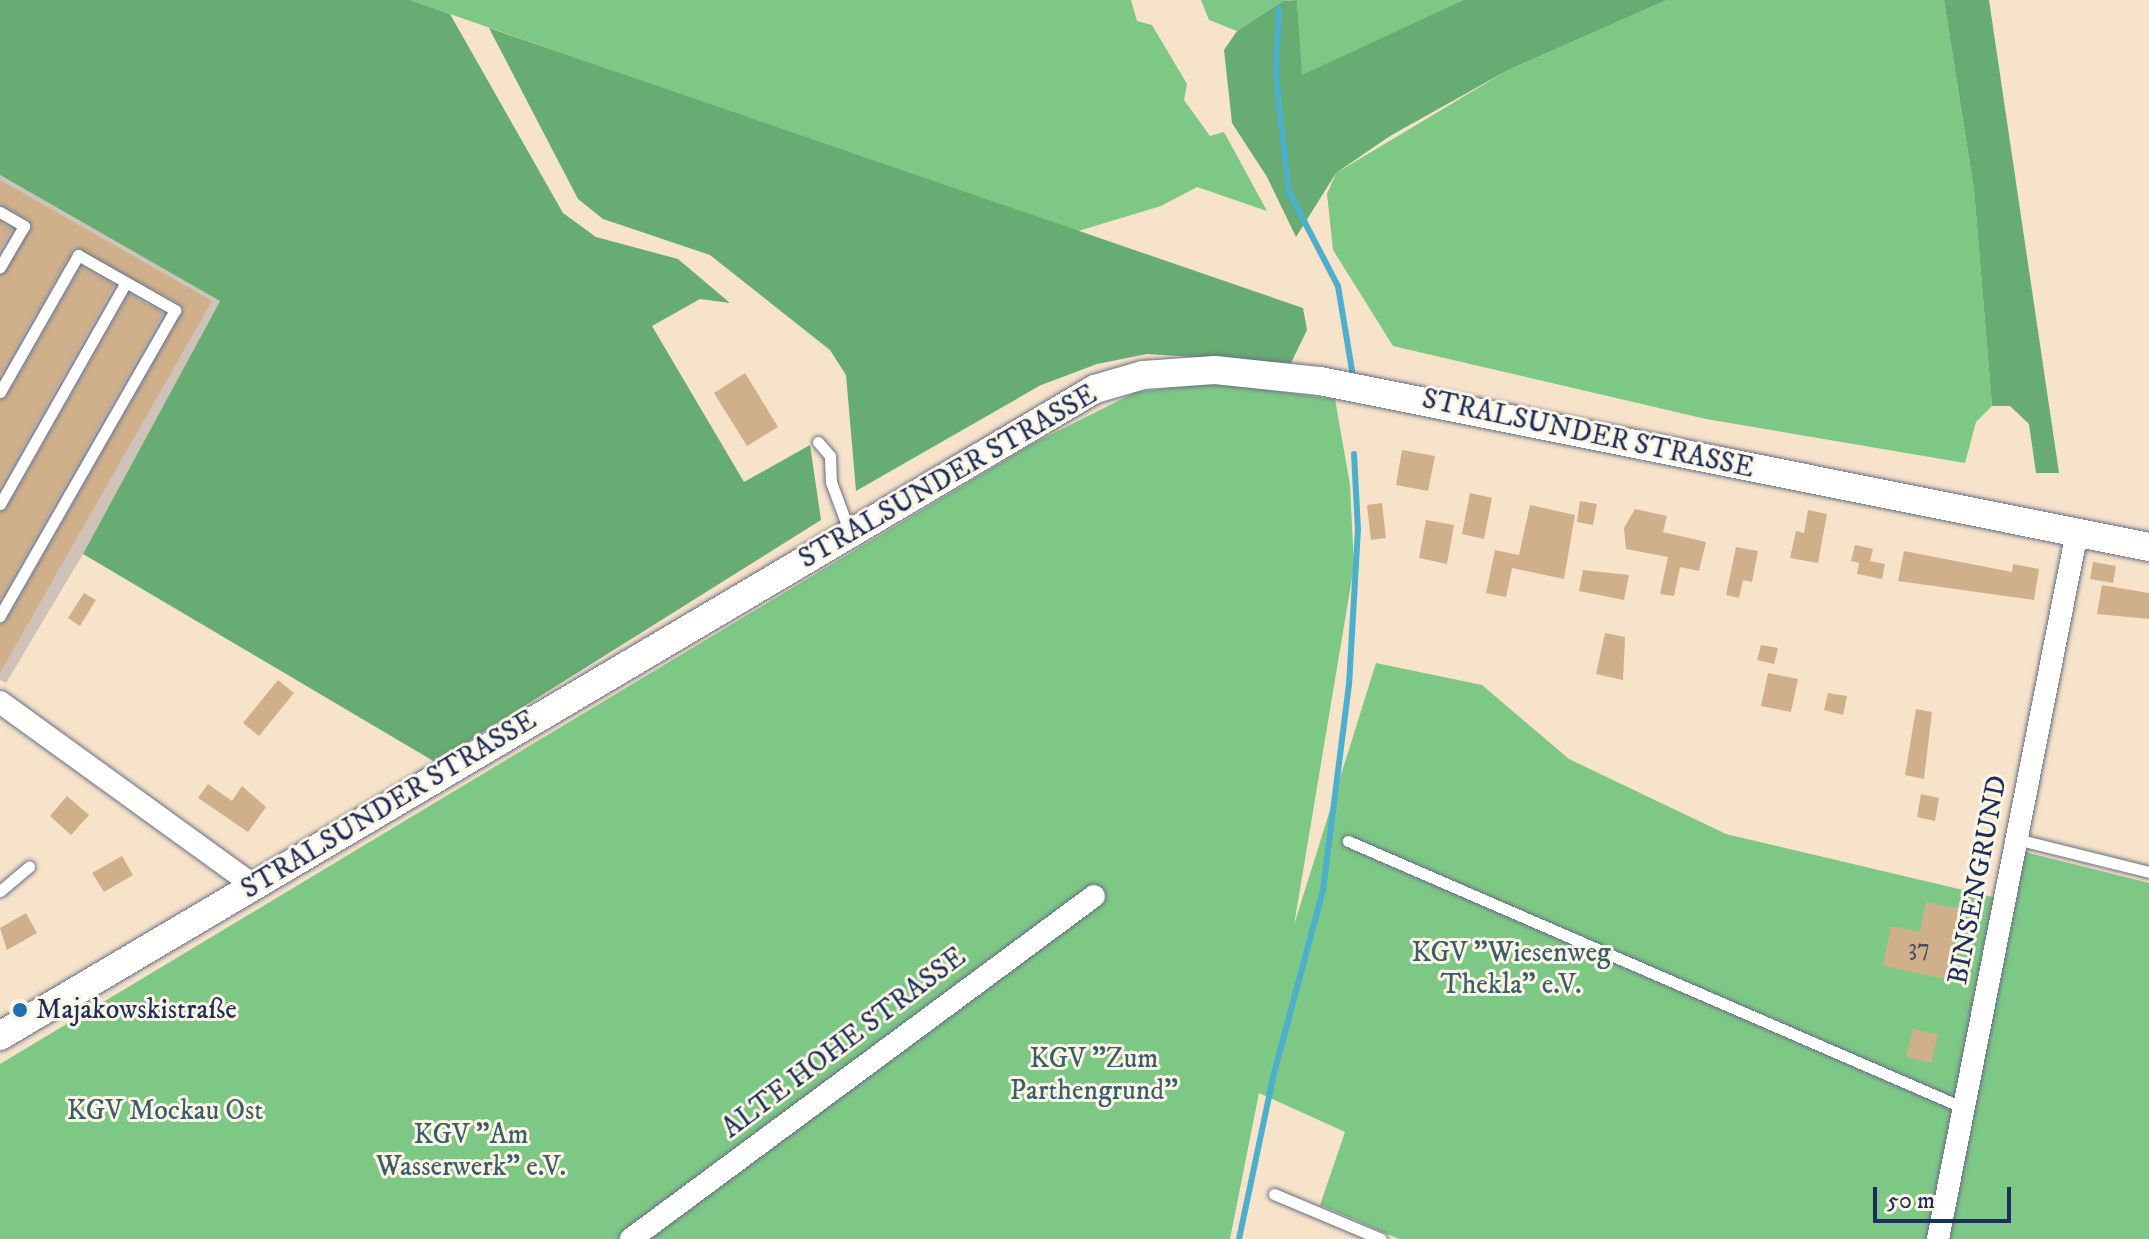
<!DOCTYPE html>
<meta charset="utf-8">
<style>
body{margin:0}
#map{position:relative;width:2149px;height:1239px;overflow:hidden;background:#f7e3ca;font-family:"IM FELL DW Pica",serif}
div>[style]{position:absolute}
.industrial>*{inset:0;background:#cec2b9}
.green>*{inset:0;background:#7ec886}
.forest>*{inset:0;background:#66ac73}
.stream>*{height:6px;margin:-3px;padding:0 3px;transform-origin:3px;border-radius:3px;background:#4cafcb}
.building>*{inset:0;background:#cfb08b}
.roads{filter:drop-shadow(0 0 2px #686e84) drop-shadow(0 0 2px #686e84)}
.service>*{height:11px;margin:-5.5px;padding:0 5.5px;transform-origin:5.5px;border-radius:5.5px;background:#fff}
.minor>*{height:22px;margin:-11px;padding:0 11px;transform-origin:11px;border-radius:11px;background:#fff}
.tertiary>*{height:28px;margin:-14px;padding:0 14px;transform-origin:14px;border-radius:14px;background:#fff}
.dots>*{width:22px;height:22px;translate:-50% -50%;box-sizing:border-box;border:4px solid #fcf5e5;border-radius:50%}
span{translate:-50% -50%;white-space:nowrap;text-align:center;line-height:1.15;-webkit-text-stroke:6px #fcf5e5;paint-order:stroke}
.number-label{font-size:24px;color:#484f69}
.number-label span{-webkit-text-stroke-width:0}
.street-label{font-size:28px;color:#1b2f5e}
.park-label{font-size:28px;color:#395d6a}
.poi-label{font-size:28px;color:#1b2f5e}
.left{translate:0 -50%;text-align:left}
.scale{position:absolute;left:1873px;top:1187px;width:138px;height:36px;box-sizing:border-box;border:4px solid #1b2f5e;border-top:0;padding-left:10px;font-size:24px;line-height:28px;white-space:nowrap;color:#1b2f5e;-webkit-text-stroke:6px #fcf5e5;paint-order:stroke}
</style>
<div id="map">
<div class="industrial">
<i style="clip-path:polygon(0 175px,220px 301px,83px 554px,6px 683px,0 680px)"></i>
</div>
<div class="green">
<i style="clip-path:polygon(410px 0,1131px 0,1137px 21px,1152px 25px,1187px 84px,1184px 100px,1210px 136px,1224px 132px,1267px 211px,1197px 187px,1161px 206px,1075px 232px)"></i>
<i style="clip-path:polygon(1201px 0,1294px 0,1283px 1px,1237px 31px,1209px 20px)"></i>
<i style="clip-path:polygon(1297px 0,1463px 0,1301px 76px)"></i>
<i style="clip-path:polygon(1667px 0,1944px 0,1974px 190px,1992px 406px,1976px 422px,1965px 463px,1706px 419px,1393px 346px,1333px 250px,1327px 194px,1336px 173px,1508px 70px)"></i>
<i style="clip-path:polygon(1213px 383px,1335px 399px,1350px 485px,1354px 566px,1294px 925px,1376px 663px,1482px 685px,1569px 759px,1726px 834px,1997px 898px,1938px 1239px,1399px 1239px,1320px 1205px,1345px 1132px,1259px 1093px,1230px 1239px,0 1239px,0 1064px,1032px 444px,1136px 392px)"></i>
<i style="clip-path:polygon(2021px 851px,2149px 883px,2149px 1239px,1942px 1239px)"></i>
</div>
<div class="forest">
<i style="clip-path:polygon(0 0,410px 0,450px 14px,563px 213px,596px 237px,678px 259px,730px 303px,700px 299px,652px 326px,744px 482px,810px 445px,821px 520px,435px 762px,83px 554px,220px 301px,0 175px)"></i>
<i style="clip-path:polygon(1297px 0,1302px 75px,1463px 0,1667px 0,1508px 70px,1390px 136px,1336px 173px,1296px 237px,1267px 177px,1232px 123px,1224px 50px,1237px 31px,1283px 1px)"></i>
<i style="clip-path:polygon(1944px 0,1989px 0,2059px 473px,2036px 473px,2029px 424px,2010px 406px,1992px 406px,1974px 190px)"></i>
<i style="clip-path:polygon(489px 28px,1303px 308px,1307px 330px,1291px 363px,1147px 354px,1097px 364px,1041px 385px,856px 491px,846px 375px,830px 350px,710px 255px,603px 219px,578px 199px)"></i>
</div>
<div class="stream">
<i style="left:1279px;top:9px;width:69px;rotate:92.5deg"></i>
<i style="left:1276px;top:78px;width:115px;rotate:83.5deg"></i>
<i style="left:1289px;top:192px;width:106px;rotate:62.5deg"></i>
<i style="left:1338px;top:286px;width:86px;rotate:80.6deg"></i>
<i style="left:1239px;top:1239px;width:166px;rotate:-78.1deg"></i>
<i style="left:1273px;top:1077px;width:194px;rotate:-75deg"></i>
<i style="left:1323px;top:890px;width:207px;rotate:-82.8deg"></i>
<i style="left:1349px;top:685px;width:155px;rotate:-86.7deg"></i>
<i style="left:1358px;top:530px;width:76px;rotate:-93deg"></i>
</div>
<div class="building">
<i style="clip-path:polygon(0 180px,212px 301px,0 673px,0 624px,7px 620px,183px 311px,179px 303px,74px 247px,0 375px,0 275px,32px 227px,28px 219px,0 204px)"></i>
<i style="clip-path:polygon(0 222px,12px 229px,0 250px)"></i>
<i style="clip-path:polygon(81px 267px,114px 285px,0 487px,0 400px,7px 396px)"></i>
<i style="clip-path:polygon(129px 294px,163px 313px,0 599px,0 512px,7px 508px)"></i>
<i style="clip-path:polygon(745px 373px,778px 427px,747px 446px,714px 393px)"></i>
<i style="clip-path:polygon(1402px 450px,1435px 456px,1428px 491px,1396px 485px)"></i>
<i style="clip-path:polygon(1470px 493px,1492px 498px,1484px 539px,1462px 534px)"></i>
<i style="clip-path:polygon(1580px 501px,1597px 504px,1593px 525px,1577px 522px)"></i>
<i style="clip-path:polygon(1382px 503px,1386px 538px,1371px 540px,1367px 505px)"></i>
<i style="clip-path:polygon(1530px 505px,1575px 515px,1564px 579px,1512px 568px,1506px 597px,1486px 593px,1495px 550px,1519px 555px)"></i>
<i style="clip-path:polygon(1635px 509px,1667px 516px,1663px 532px,1706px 542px,1699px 571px,1680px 567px,1674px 596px,1660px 594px,1668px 557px,1626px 549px,1624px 528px)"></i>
<i style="clip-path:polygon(1808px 510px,1827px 514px,1818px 563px,1790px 558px,1796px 531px,1804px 533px)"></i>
<i style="clip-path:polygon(1426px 520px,1454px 525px,1447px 564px,1419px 558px)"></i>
<i style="clip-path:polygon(1855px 545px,1873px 549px,1870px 561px,1885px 564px,1882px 579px,1857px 574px,1859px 563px,1851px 561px)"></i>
<i style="clip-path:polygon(1736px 547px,1758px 551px,1752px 582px,1743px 580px,1739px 598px,1726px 595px)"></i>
<i style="clip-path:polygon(1904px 551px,2012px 572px,2013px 564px,2039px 569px,2034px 600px,1898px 581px)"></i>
<i style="clip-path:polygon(2093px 562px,2116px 566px,2113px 583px,2090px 579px)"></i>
<i style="clip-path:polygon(1583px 570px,1629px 575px,1624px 600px,1579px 591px)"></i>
<i style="clip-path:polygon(2102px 585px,2149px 593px,2149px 619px,2097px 614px)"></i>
<i style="clip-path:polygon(84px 593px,96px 600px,80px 626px,68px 618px)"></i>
<i style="clip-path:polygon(1605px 633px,1625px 637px,1623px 680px,1596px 674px)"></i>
<i style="clip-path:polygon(1761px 645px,1778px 648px,1774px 664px,1757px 660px)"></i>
<i style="clip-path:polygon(1768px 673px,1798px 679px,1791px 712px,1761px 706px)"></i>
<i style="clip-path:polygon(278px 680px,294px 693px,259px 736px,243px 723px)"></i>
<i style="clip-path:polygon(1828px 693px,1847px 696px,1843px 715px,1824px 710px)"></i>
<i style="clip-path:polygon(1916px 709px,1932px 712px,1924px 779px,1905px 775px)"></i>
<i style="clip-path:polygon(208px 784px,232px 801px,242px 786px,266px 807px,248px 832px,198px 798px)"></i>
<i style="clip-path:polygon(1921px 794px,1939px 798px,1935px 821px,1917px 817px)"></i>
<i style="clip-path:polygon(67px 796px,89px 815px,71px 835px,50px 816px)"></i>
<i style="clip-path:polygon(122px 856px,133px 875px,104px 892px,92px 873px)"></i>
<i style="clip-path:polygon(1926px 902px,1961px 909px,1946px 979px,1883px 966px,1891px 926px,1920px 932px)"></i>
<i style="clip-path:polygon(26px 913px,37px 933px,7px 950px,0 928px)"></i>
<i style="clip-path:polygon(1913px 1029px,1938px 1035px,1931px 1063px,1906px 1057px)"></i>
</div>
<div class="roads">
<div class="service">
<i style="left:0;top:212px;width:28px;rotate:30deg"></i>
<i style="left:24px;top:226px;width:48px;rotate:120.3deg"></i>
<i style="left:0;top:392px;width:158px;rotate:-60.3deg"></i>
<i style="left:78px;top:255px;width:112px;rotate:29.6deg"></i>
<i style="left:175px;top:310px;width:353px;rotate:119.8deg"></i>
<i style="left:818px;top:442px;width:18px;rotate:49deg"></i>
<i style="left:830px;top:456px;width:26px;rotate:88deg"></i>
<i style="left:831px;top:482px;width:54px;rotate:69.6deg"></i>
<i style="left:0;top:504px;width:255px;rotate:-60.4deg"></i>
<i style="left:2016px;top:839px;width:137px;rotate:13.9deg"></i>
<i style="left:1348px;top:841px;width:671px;rotate:23.43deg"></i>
<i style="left:0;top:891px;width:38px;rotate:-40deg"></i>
<i style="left:1274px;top:1194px;width:116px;rotate:22.8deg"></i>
</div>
<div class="minor">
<i style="left:0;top:702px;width:312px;rotate:35.9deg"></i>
<i style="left:631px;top:1239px;width:576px;rotate:-36.53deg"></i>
<i style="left:1938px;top:1239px;width:721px;rotate:-78.88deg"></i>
</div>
<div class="tertiary">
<i style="left:0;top:1036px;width:1272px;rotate:-30.58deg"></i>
<i style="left:1095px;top:389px;width:50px;rotate:-16.3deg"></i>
<i style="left:1143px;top:375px;width:72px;rotate:-4deg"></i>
<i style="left:1215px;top:370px;width:106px;rotate:6deg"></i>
<i style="left:1320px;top:381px;width:845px;rotate:11.32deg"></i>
</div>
</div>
<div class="dots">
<i style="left:20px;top:1010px;background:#1f6fb2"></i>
</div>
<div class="number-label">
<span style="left:1919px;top:949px">37</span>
</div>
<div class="street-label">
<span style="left:1588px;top:434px;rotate:12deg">STRALSUNDER STRASSE</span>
<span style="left:948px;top:477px;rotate:-30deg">STRALSUNDER STRASSE</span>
<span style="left:389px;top:805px;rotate:-31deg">STRALSUNDER STRASSE</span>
<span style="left:1978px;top:880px;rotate:-79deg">BINSENGRUND</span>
<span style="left:844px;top:1043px;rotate:-37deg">ALTE HOHE STRASSE</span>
</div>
<div class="park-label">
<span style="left:1511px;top:969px">KGV "Wiesenweg<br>Thekla" e.V.</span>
<span style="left:1094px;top:1075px">KGV "Zum<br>Parthengrund"</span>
<span style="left:165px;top:1111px">KGV Mockau Ost</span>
<span style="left:471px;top:1151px">KGV "Am<br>Wasserwerk" e.V.</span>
</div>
<div class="poi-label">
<span class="left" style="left:36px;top:1010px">Majakowskistraße</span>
</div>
<div class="scale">50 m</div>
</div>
